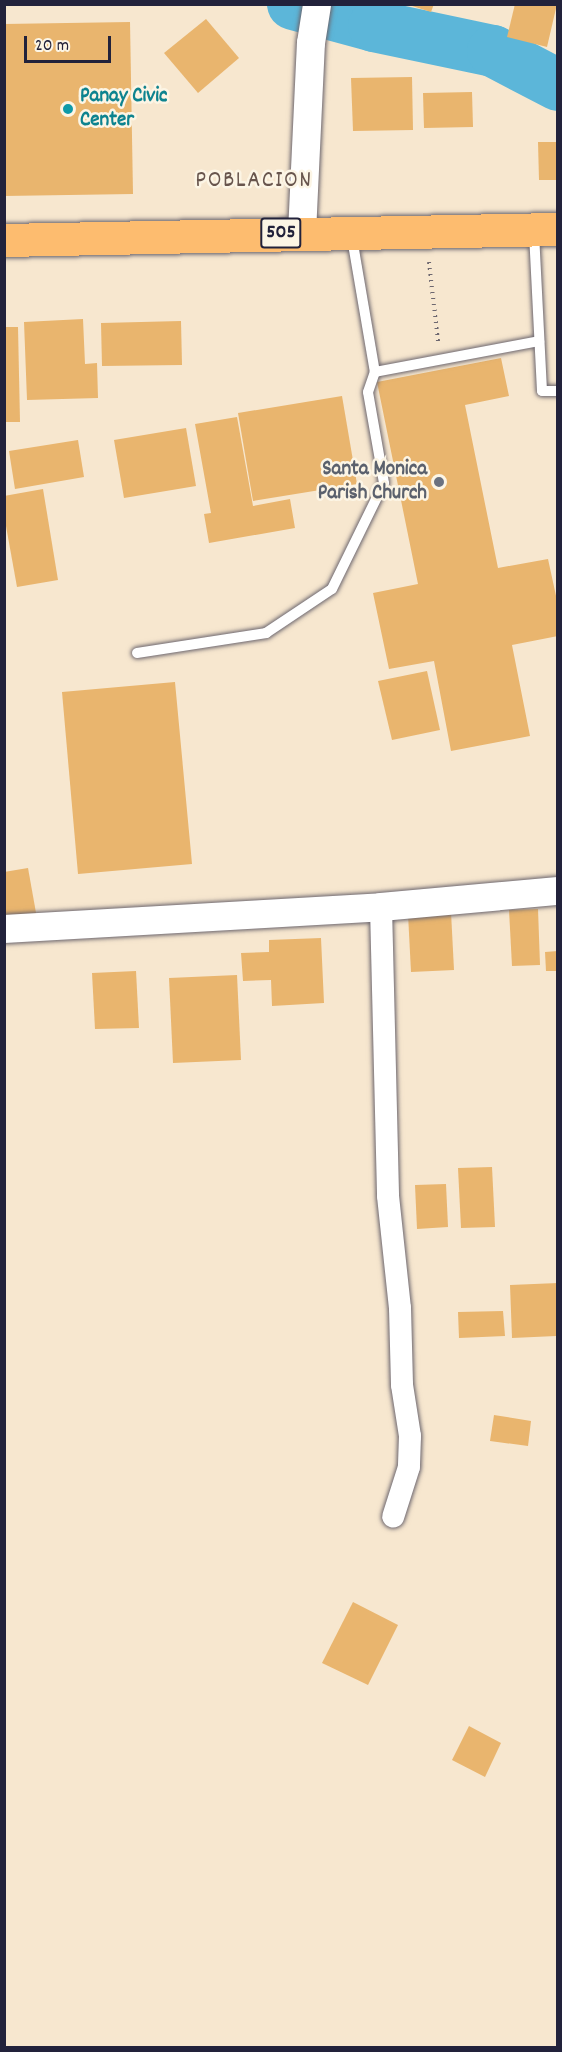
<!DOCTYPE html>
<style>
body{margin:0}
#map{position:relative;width:562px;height:2052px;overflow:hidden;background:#f7e7cf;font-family:Dekko,sans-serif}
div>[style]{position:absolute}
.river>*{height:52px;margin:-26px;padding:0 26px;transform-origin:26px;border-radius:26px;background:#5cb6d9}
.building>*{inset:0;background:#e9b56e}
.path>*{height:4px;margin-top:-2px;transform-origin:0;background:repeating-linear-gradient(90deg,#6d676f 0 1.5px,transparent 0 6px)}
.roads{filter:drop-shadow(0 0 2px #6d676f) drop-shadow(0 0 2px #6d676f)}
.service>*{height:10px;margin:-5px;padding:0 5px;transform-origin:5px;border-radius:5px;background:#fff}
.minor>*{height:22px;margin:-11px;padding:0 11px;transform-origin:11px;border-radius:11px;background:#fff}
.tertiary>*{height:28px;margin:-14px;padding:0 14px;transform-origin:14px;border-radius:14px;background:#fff}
.primary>*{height:33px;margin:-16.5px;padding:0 16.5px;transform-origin:16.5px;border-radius:16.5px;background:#fdbc6f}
.dots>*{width:16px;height:16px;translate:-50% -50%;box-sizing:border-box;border:3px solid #fcf5e5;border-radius:50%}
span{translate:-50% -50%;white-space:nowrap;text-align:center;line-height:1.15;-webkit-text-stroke:5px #fcf5e5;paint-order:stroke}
.shield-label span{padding:2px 4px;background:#fcf5e5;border:2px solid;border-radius:4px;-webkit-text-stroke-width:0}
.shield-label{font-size:20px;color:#22223b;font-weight:700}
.culture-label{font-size:21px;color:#0d838f;font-weight:700}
.left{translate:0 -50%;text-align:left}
.worship-label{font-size:21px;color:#5b616d;font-weight:700}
.right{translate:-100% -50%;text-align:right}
.quarter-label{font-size:24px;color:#68554d;letter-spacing:1.5px}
.frame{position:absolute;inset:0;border:6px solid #22223b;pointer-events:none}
.scale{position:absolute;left:24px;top:36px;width:87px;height:27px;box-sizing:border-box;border:3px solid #22223b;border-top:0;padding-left:8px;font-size:18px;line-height:21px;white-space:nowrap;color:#22223b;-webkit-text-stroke:4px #fcf5e5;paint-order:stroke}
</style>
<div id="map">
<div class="river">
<i style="left:293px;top:4px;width:84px;rotate:15.2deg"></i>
<i style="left:374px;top:26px;width:122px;rotate:11.9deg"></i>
<i style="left:493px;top:51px;width:73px;rotate:27.6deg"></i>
</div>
<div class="building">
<i style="clip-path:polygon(406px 4px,434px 4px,431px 12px)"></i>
<i style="clip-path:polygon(515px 4px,557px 4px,547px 47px,507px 37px)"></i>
<i style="clip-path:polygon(206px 19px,239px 58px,198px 93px,164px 53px)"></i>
<i style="clip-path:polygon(130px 22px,133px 194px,4px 196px,4px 24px)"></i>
<i style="clip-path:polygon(412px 77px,413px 130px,353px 131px,351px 78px)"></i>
<i style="clip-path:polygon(472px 92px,473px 127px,424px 128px,423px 93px)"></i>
<i style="clip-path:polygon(538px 142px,558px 142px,558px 180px,539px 180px)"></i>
<i style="clip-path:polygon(83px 319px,85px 364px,97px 363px,98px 398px,27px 400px,24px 322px)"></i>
<i style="clip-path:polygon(181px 321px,182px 365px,102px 366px,101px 323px)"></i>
<i style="clip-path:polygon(4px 327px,18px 327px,20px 422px,4px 422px)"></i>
<i style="clip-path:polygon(501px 358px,509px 396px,465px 405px,498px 568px,548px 559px,558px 605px,558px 636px,512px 645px,530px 736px,451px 751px,434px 661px,389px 669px,373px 593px,418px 584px,377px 382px)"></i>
<i style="clip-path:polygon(342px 396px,357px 484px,253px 501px,238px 413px)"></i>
<i style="clip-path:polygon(237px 417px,253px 506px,290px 499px,295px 528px,209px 543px,204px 514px,211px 513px,195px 424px)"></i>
<i style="clip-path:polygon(186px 428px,196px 486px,124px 498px,114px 440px)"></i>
<i style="clip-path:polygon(78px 440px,84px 477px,15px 489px,9px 451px)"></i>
<i style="clip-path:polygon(43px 489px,58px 580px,17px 587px,4px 515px,4px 496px)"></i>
<i style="clip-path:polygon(427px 671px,440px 730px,392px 740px,378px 681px)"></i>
<i style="clip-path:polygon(175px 682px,192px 864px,78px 874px,62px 692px)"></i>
<i style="clip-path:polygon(28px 868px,38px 924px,4px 930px,4px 872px)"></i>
<i style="clip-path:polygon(538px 909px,540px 965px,512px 966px,509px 910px)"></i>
<i style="clip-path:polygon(451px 912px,454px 970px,411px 972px,408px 914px)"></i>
<i style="clip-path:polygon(321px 938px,324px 1003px,272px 1006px,271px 980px,243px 981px,241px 953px,269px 952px,269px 940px)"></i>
<i style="clip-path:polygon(558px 951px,558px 971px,546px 971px,545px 952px)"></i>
<i style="clip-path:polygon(136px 971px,139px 1028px,95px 1029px,92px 973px)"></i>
<i style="clip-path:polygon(237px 975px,241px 1060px,173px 1063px,169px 978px)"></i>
<i style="clip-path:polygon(492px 1167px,495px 1227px,461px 1228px,458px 1168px)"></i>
<i style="clip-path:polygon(446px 1184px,448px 1227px,417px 1229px,415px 1185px)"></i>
<i style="clip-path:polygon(558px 1283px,556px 1336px,512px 1338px,510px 1285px)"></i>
<i style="clip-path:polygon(503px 1311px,505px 1336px,459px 1338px,458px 1312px)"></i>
<i style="clip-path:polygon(494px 1415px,531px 1421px,528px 1446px,490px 1441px)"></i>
<i style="clip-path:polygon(353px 1602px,398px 1625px,368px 1685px,322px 1663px)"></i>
<i style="clip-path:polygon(469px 1726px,501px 1743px,485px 1777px,452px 1760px)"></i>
</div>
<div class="path">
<i style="left:429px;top:262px;width:80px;rotate:83.5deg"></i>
</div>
<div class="roads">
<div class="service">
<i style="left:534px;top:233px;width:158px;rotate:87.1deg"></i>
<i style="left:542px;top:391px;width:16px"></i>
<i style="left:352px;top:238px;width:136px;rotate:80.3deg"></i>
<i style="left:375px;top:372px;width:167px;rotate:-10.7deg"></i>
<i style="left:137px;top:653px;width:131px;rotate:-8.8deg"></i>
<i style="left:266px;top:633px;width:79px;rotate:-33.7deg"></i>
<i style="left:332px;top:589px;width:118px;rotate:-63.9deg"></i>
<i style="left:384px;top:483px;width:92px;rotate:-100deg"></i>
<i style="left:368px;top:392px;width:21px;rotate:-71deg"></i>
</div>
<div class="minor">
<i style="left:381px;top:907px;width:289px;rotate:88.6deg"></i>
<i style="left:388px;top:1196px;width:113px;rotate:83.9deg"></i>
<i style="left:400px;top:1308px;width:77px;rotate:88.5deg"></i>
<i style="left:402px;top:1385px;width:52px;rotate:81.1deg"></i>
<i style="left:410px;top:1436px;width:31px;rotate:92deg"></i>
<i style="left:409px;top:1467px;width:52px;rotate:107.7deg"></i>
</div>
<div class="tertiary">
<i style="left:302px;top:233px;width:190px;rotate:-87.3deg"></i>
<i style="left:311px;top:43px;width:39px;rotate:-81deg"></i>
<i style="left:4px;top:929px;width:378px;rotate:-3.3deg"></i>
<i style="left:381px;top:907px;width:178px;rotate:-5.2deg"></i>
</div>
<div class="primary">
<i style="left:4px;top:240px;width:554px;rotate:-1.14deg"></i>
</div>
</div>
<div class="dots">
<i style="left:68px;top:109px;background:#0f9aa8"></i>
<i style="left:439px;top:482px;background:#6b7280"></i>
</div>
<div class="shield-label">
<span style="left:281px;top:233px">505</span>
</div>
<div class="culture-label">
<span class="left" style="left:80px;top:109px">Panay Civic<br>Center</span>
</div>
<div class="worship-label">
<span class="right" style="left:427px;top:482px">Santa Monica<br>Parish Church</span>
</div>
<div class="quarter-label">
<span style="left:254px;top:182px">POBLACION</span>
</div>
<div class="frame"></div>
<div class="scale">20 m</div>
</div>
